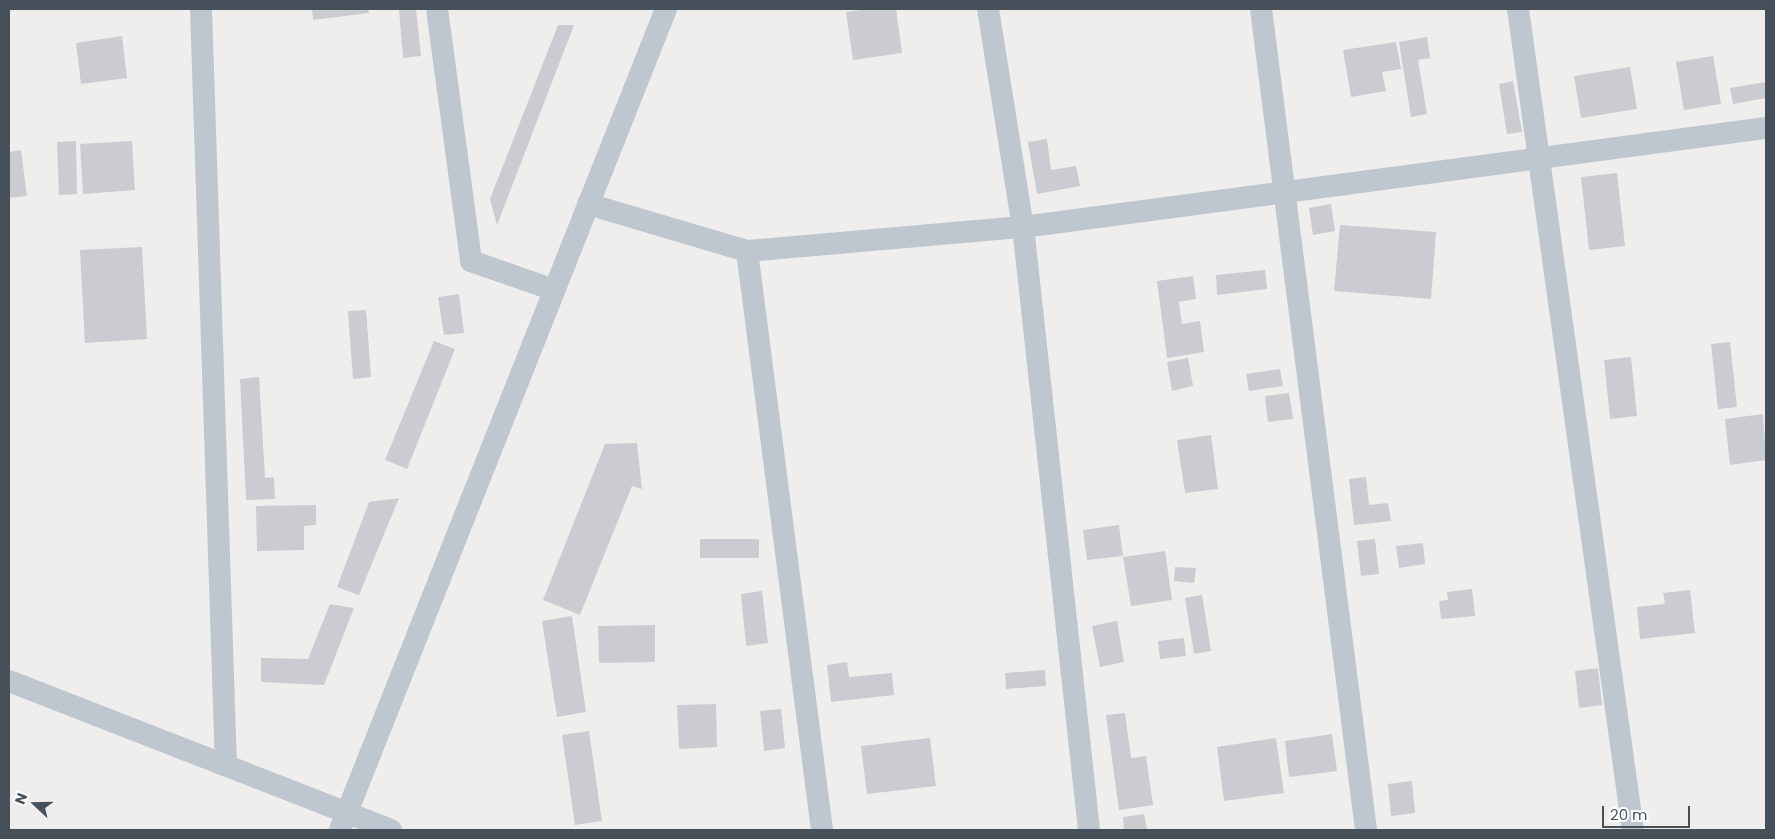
<!DOCTYPE html>
<style>
body{margin:0}
#map{position:relative;width:1775px;height:839px;overflow:hidden;background:#f0eded;font-family:Poppins,sans-serif}
div>[style]{position:absolute}
.building>*{inset:0;background:#caccd2}
.minor>*{height:22px;margin:-11px;padding:0 11px;transform-origin:11px;border-radius:11px;background:#bec7cf}
span{translate:-50% -50%;white-space:nowrap;text-align:center;line-height:1.15;-webkit-text-stroke:4px #fff;paint-order:stroke}
.frame{position:absolute;inset:0;border:10px solid #46505a;pointer-events:none}
.north{position:absolute;left:10px;top:779px;width:50px;height:50px;-webkit-text-stroke:4px #fff;paint-order:stroke;rotate:291deg;font-size:14px;font-weight:700;line-height:20px;text-align:center;color:#46505a}
.north::after{content:'';display:block;margin:auto;width:18px;height:22px;background:#46505a;clip-path:polygon(50% 0,100% 100%,50% 72%,0 100%)}
.scale{position:absolute;left:1602px;top:806px;width:88px;height:22px;box-sizing:border-box;border:2px solid #46505a;border-top:0;padding-left:6px;font-size:15px;line-height:18px;white-space:nowrap;color:#46505a;-webkit-text-stroke:4px #fff;paint-order:stroke}
</style>
<div id="map">
<div class="building">
<i style="clip-path:polygon(312px 9px,368px 9px,369px 13px,313px 20px)"></i>
<i style="clip-path:polygon(399px 9px,416px 9px,421px 56px,403px 58px)"></i>
<i style="clip-path:polygon(869px 9px,896px 9px,902px 53px,853px 60px,846px 12px)"></i>
<i style="clip-path:polygon(558px 25px,574px 25px,497px 225px,490px 199px)"></i>
<i style="clip-path:polygon(122px 36px,127px 78px,81px 84px,76px 43px)"></i>
<i style="clip-path:polygon(1427px 37px,1430px 58px,1418px 60px,1427px 114px,1411px 117px,1399px 42px)"></i>
<i style="clip-path:polygon(1396px 42px,1401px 69px,1382px 72px,1386px 91px,1351px 97px,1343px 50px)"></i>
<i style="clip-path:polygon(1713px 56px,1721px 104px,1684px 110px,1676px 62px)"></i>
<i style="clip-path:polygon(1630px 67px,1637px 109px,1581px 118px,1574px 76px)"></i>
<i style="clip-path:polygon(1513px 81px,1522px 132px,1507px 134px,1499px 84px)"></i>
<i style="clip-path:polygon(1766px 82px,1766px 98px,1733px 104px,1730px 88px)"></i>
<i style="clip-path:polygon(1047px 139px,1051px 170px,1076px 166px,1080px 186px,1037px 194px,1028px 142px)"></i>
<i style="clip-path:polygon(76px 141px,77px 194px,59px 195px,57px 142px)"></i>
<i style="clip-path:polygon(132px 141px,135px 190px,83px 194px,80px 144px)"></i>
<i style="clip-path:polygon(21px 150px,27px 196px,9px 198px,9px 152px)"></i>
<i style="clip-path:polygon(1617px 173px,1625px 246px,1589px 250px,1581px 177px)"></i>
<i style="clip-path:polygon(1331px 204px,1335px 231px,1313px 235px,1309px 208px)"></i>
<i style="clip-path:polygon(1340px 225px,1436px 232px,1431px 299px,1334px 291px)"></i>
<i style="clip-path:polygon(142px 247px,147px 339px,85px 343px,80px 250px)"></i>
<i style="clip-path:polygon(1265px 270px,1267px 289px,1217px 295px,1216px 275px)"></i>
<i style="clip-path:polygon(1193px 276px,1196px 299px,1179px 302px,1182px 324px,1200px 321px,1204px 352px,1167px 358px,1157px 281px)"></i>
<i style="clip-path:polygon(459px 294px,464px 333px,444px 335px,438px 297px)"></i>
<i style="clip-path:polygon(366px 310px,371px 377px,353px 379px,348px 311px)"></i>
<i style="clip-path:polygon(434px 341px,455px 349px,407px 469px,385px 460px)"></i>
<i style="clip-path:polygon(1730px 342px,1737px 407px,1718px 409px,1711px 344px)"></i>
<i style="clip-path:polygon(1631px 357px,1637px 416px,1610px 419px,1604px 360px)"></i>
<i style="clip-path:polygon(1188px 358px,1193px 386px,1172px 391px,1167px 362px)"></i>
<i style="clip-path:polygon(1280px 369px,1283px 386px,1249px 391px,1246px 374px)"></i>
<i style="clip-path:polygon(259px 377px,265px 478px,274px 477px,275px 499px,246px 500px,240px 379px)"></i>
<i style="clip-path:polygon(1289px 393px,1293px 419px,1268px 422px,1265px 396px)"></i>
<i style="clip-path:polygon(1763px 414px,1766px 460px,1730px 465px,1725px 419px)"></i>
<i style="clip-path:polygon(1211px 435px,1218px 489px,1185px 493px,1177px 440px)"></i>
<i style="clip-path:polygon(637px 443px,642px 489px,632px 486px,580px 615px,543px 600px,605px 444px)"></i>
<i style="clip-path:polygon(1366px 477px,1369px 505px,1388px 503px,1391px 521px,1354px 525px,1349px 479px)"></i>
<i style="clip-path:polygon(399px 498px,359px 595px,337px 587px,369px 502px)"></i>
<i style="clip-path:polygon(316px 505px,316px 525px,304px 526px,304px 550px,257px 551px,256px 506px)"></i>
<i style="clip-path:polygon(1119px 525px,1123px 556px,1087px 560px,1083px 530px)"></i>
<i style="clip-path:polygon(700px 539px,759px 539px,759px 558px,700px 558px)"></i>
<i style="clip-path:polygon(1375px 539px,1379px 574px,1361px 576px,1357px 541px)"></i>
<i style="clip-path:polygon(1423px 543px,1425px 564px,1399px 568px,1396px 546px)"></i>
<i style="clip-path:polygon(1165px 551px,1172px 600px,1131px 606px,1123px 557px)"></i>
<i style="clip-path:polygon(1175px 567px,1196px 568px,1194px 583px,1174px 581px)"></i>
<i style="clip-path:polygon(1472px 589px,1475px 616px,1441px 619px,1439px 601px,1448px 600px,1447px 592px)"></i>
<i style="clip-path:polygon(1690px 590px,1695px 633px,1640px 639px,1637px 607px,1665px 604px,1663px 593px)"></i>
<i style="clip-path:polygon(762px 591px,768px 643px,746px 646px,741px 594px)"></i>
<i style="clip-path:polygon(1202px 595px,1211px 651px,1194px 654px,1185px 598px)"></i>
<i style="clip-path:polygon(330px 604px,354px 608px,324px 685px,261px 682px,261px 658px,308px 659px)"></i>
<i style="clip-path:polygon(572px 616px,586px 712px,557px 717px,542px 621px)"></i>
<i style="clip-path:polygon(1117px 621px,1124px 662px,1100px 667px,1092px 626px)"></i>
<i style="clip-path:polygon(655px 625px,655px 662px,599px 663px,598px 626px)"></i>
<i style="clip-path:polygon(1184px 638px,1186px 656px,1160px 659px,1158px 641px)"></i>
<i style="clip-path:polygon(847px 662px,849px 677px,892px 673px,894px 695px,831px 702px,827px 665px)"></i>
<i style="clip-path:polygon(1598px 668px,1602px 705px,1579px 708px,1575px 671px)"></i>
<i style="clip-path:polygon(1045px 670px,1046px 686px,1006px 689px,1005px 673px)"></i>
<i style="clip-path:polygon(716px 704px,717px 747px,679px 749px,677px 705px)"></i>
<i style="clip-path:polygon(781px 709px,785px 748px,764px 751px,760px 711px)"></i>
<i style="clip-path:polygon(1125px 713px,1131px 758px,1146px 756px,1153px 805px,1119px 810px,1106px 715px)"></i>
<i style="clip-path:polygon(589px 731px,602px 821px,575px 825px,562px 735px)"></i>
<i style="clip-path:polygon(1332px 734px,1337px 771px,1289px 777px,1285px 741px)"></i>
<i style="clip-path:polygon(930px 738px,936px 786px,867px 794px,861px 746px)"></i>
<i style="clip-path:polygon(1276px 738px,1284px 793px,1224px 801px,1217px 747px)"></i>
<i style="clip-path:polygon(1412px 781px,1415px 813px,1391px 816px,1388px 784px)"></i>
<i style="clip-path:polygon(1144px 814px,1147px 830px,1124px 830px,1123px 817px)"></i>
</div>
<div class="minor">
<i style="left:201px;top:9px;width:757px;rotate:88.11deg"></i>
<i style="left:437px;top:9px;width:254px;rotate:82.3deg"></i>
<i style="left:471px;top:261px;width:88px;rotate:19.3deg"></i>
<i style="left:988px;top:9px;width:221px;rotate:80.9deg"></i>
<i style="left:1023px;top:227px;width:607px;rotate:83.75deg"></i>
<i style="left:1261px;top:9px;width:828px;rotate:82.71deg"></i>
<i style="left:1518px;top:9px;width:829px;rotate:82.03deg"></i>
<i style="left:588px;top:204px;width:166px;rotate:16.5deg"></i>
<i style="left:747px;top:251px;width:277px;rotate:-5deg"></i>
<i style="left:1023px;top:227px;width:750px;rotate:-7.59deg"></i>
<i style="left:747px;top:251px;width:584px;rotate:82.62deg"></i>
<i style="left:9px;top:681px;width:410px;rotate:21.3deg"></i>
<i style="left:340px;top:830px;width:883px;rotate:-68.34deg"></i>
</div>
<div class="frame"></div>
<div class="north">N</div>
<div class="scale">20 m</div>
</div>
